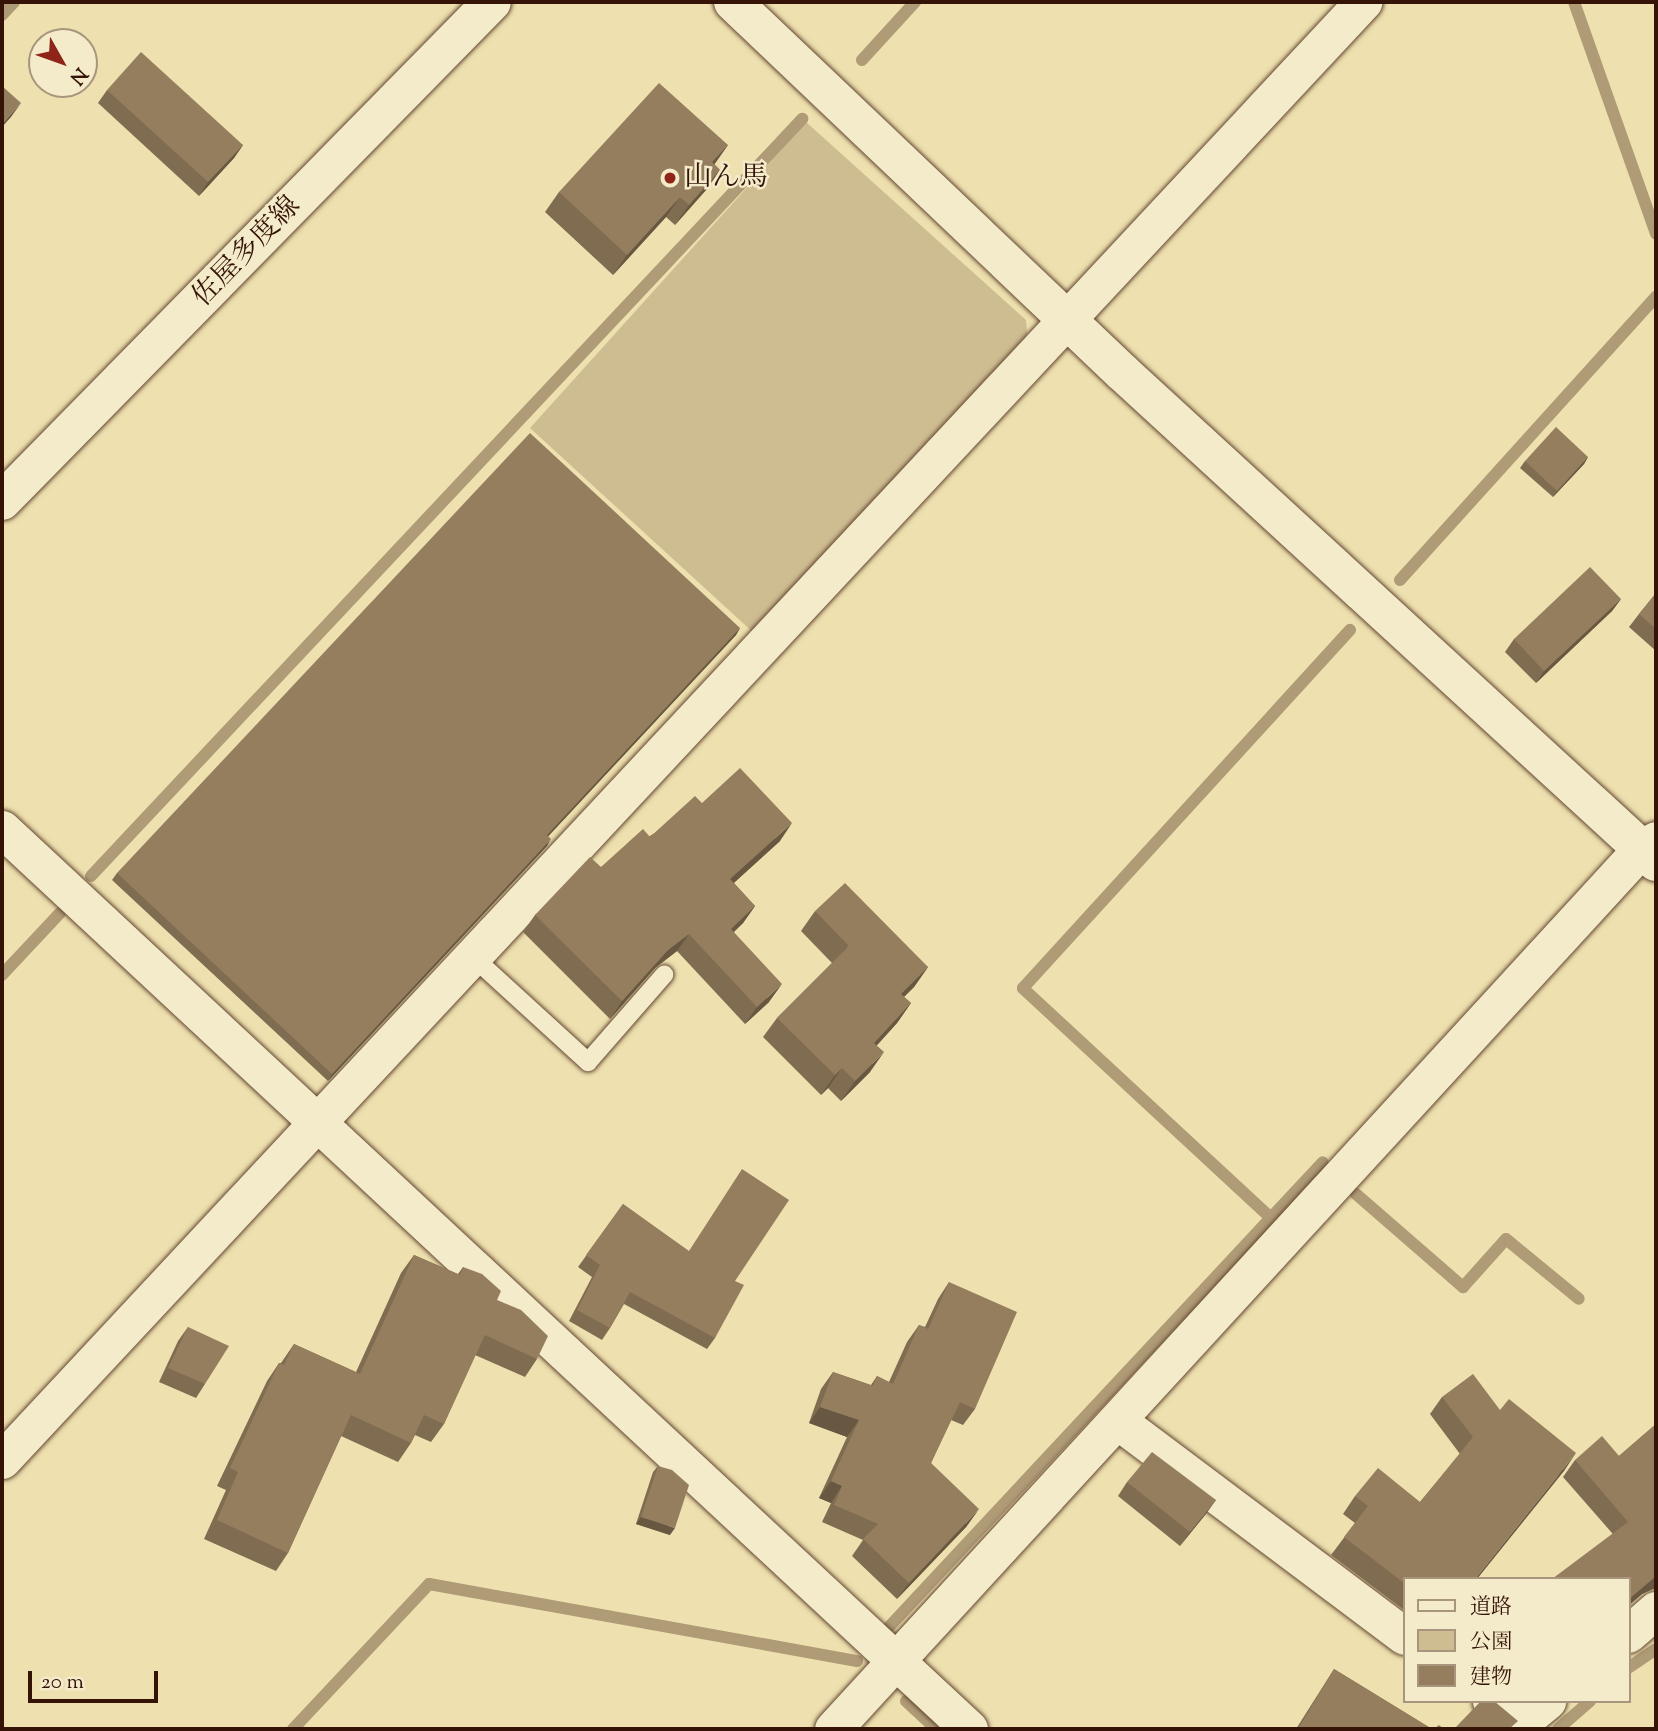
<!DOCTYPE html>
<meta charset="utf-8">
<style>
body{margin:0}
#map{position:relative;width:1658px;height:1731px;overflow:hidden;background:#eee0af;font-family:"Sorts Mill Goudy","Noto Serif JP",serif}
div>[style]{position:absolute}
.green>*{inset:0;background:#cfbd92}
.stream>*{height:12px;margin:-6px;padding:0 6px;transform-origin:6px;border-radius:6px;background:#af9b76}
.roads{filter:drop-shadow(0 0 2px #634731) drop-shadow(0 0 2px #634731)}
.service>*{height:18px;margin:-9px;padding:0 9px;transform-origin:9px;border-radius:9px;background:#f4ebcb}
.minor>*{height:37px;margin:-18.5px;padding:0 18.5px;transform-origin:18.5px;border-radius:18.5px;background:#f4ebcb}
.tertiary>*{height:38px;margin:-19px;padding:0 19px;transform-origin:19px;border-radius:19px;background:#f4ebcb}
.secondary>*{height:38px;margin:-19px;padding:0 19px;transform-origin:19px;border-radius:19px;background:#f4ebcb}
.wall>*{inset:0;background:#806c51}
.shaded-wall>*{inset:0;background:#685842}
.building>*{inset:0;background:#957e5e}
.dots>*{width:19px;height:19px;translate:-50% -50%;box-sizing:border-box;border:4px solid #f4ebcb;border-radius:50%}
span{translate:-50% -50%;white-space:nowrap;text-align:center;line-height:1.15;-webkit-text-stroke:5px #f4ebcb;paint-order:stroke}
.poi-label{font-size:28px;color:#351407}
.left{translate:0 -50%;text-align:left}
.street-label{font-size:28px;color:#351407}
.frame{position:absolute;inset:0;border:4px solid #351407;pointer-events:none}
.legend{position:absolute;left:1403px;top:1577px;width:228px;height:126px;box-sizing:border-box;background:#f4ebcb;border:2px solid #a8957d;margin:0;padding:9px 12px;list-style:none;font-size:21px;color:#351407}
.legend li{display:flex;align-items:center;gap:14px;height:35px}
.legend b{width:35px;border:2px solid #a8957d}
.north{position:absolute;left:28px;top:28px;width:70px;height:70px;box-sizing:border-box;background:#f4ebcb;border:2px solid #a8957d;border-radius:50%;rotate:130deg;font-size:19px;font-weight:700;line-height:28px;text-align:center;color:#351407}
.north::after{content:'';display:block;margin:auto;width:24px;height:32px;background:#8f2418;clip-path:polygon(50% 0,100% 100%,50% 72%,0 100%)}
.scale{position:absolute;left:28px;top:1671px;width:130px;height:32px;box-sizing:border-box;border:4px solid #351407;border-top:0;padding-left:9px;font-size:21px;line-height:24px;white-space:nowrap;color:#351407;-webkit-text-stroke:5px #f4ebcb;paint-order:stroke}
</style>
<div id="map">
<div class="green">
<i style="clip-path:polygon(806px 122px,1026px 320px,1028px 343px,756px 635px,530px 428px)"></i>
</div>
<div class="stream">
<i style="left:1574px;top:2px;width:246px;rotate:70.5deg"></i>
<i style="left:2px;top:15px;width:18px;rotate:-47deg"></i>
<i style="left:862px;top:60px;width:79px;rotate:-47.6deg"></i>
<i style="left:1400px;top:580px;width:382px;rotate:-47.9deg"></i>
<i style="left:91px;top:876px;width:1039px;rotate:-46.79deg"></i>
<i style="left:2px;top:975px;width:85px;rotate:-46.9deg"></i>
<i style="left:1356px;top:1194px;width:142px;rotate:41deg"></i>
<i style="left:1463px;top:1287px;width:64px;rotate:-48.1deg"></i>
<i style="left:1506px;top:1239px;width:94px;rotate:39.4deg"></i>
<i style="left:1271px;top:1218px;width:338px;rotate:-137.2deg"></i>
<i style="left:1023px;top:988px;width:485px;rotate:-47.6deg"></i>
<i style="left:888px;top:1628px;width:637px;rotate:-46.97deg"></i>
<i style="left:1628px;top:1668px;width:34px;rotate:-34deg"></i>
<i style="left:906px;top:1701px;width:41px;rotate:43deg"></i>
<i style="left:293px;top:1729px;width:199px;rotate:-46.8deg"></i>
<i style="left:429px;top:1584px;width:435px;rotate:10.2deg"></i>
<i style="left:1558px;top:1729px;width:43px;rotate:-41.2deg"></i>
</div>
<div class="roads">
<div class="service">
<i style="left:473px;top:957px;width:156px;rotate:42.4deg"></i>
<i style="left:588px;top:1062px;width:116px;rotate:-48.9deg"></i>
</div>
<div class="minor">
<i style="left:2px;top:829px;width:1321px;rotate:42.94deg"></i>
<i style="left:1118px;top:1421px;width:358px;rotate:36.9deg"></i>
<i style="left:2px;top:1460px;width:1995px;rotate:-46.97deg"></i>
<i style="left:1628px;top:1634px;width:37px;rotate:-41deg"></i>
<i style="left:1491px;top:1701px;width:36px;rotate:37deg"></i>
<i style="left:1520px;top:1723px;width:35px;rotate:-39deg"></i>
<i style="left:833px;top:1729px;width:1196px;rotate:-47.44deg"></i>
<i style="left:1642px;top:848px;width:16px;rotate:-30deg"></i>
</div>
<div class="tertiary">
<i style="left:733px;top:2px;width:537px;rotate:43.57deg"></i>
<i style="left:1122px;top:372px;width:725px;rotate:42.54deg"></i>
</div>
<div class="secondary">
<i style="left:2px;top:501px;width:699px;rotate:-45.52deg"></i>
</div>
</div>
<div class="wall">
<i style="clip-path:polygon(107px 90px,243px 145px,234px 158px,199px 196px,98px 103px)"></i>
<i style="clip-path:polygon(728px 145px,714px 164px,720px 170px,706px 190px,675px 225px,666px 217px,613px 275px,545px 212px,559px 192px)"></i>
<i style="clip-path:polygon(1588px 457px,1584px 464px,1553px 497px,1520px 468px,1525px 461px)"></i>
<i style="clip-path:polygon(1656px 593px,1656px 651px,1629px 627px,1639px 614px)"></i>
<i style="clip-path:polygon(1621px 599px,1612px 611px,1536px 683px,1505px 652px,1514px 639px)"></i>
<i style="clip-path:polygon(740px 628px,736px 635px,548px 836px,547px 846px,328px 1081px,112px 880px,117px 873px)"></i>
<i style="clip-path:polygon(702px 803px,780px 841px,734px 883px,755px 906px,743px 923px,734px 932px,769px 1002px,745px 1024px,677px 951px,655px 968px,610px 1019px,523px 932px,535px 915px,601px 867px)"></i>
<i style="clip-path:polygon(815px 911px,928px 967px,914px 987px,904px 997px,911px 1003px,897px 1023px,877px 1045px,870px 1072px,841px 1101px,828px 1088px,821px 1095px,763px 1037px,777px 1018px,832px 963px,801px 931px)"></i>
<i style="clip-path:polygon(623px 1204px,688px 1251px,735px 1281px,715px 1338px,707px 1349px,624px 1304px,610px 1328px,602px 1340px,569px 1321px,592px 1277px,578px 1267px)"></i>
<i style="clip-path:polygon(414px 1255px,458px 1274px,463px 1267px,497px 1300px,537px 1359px,525px 1377px,475px 1355px,444px 1424px,431px 1442px,415px 1435px,411px 1443px,398px 1462px,341px 1436px,288px 1553px,276px 1571px,204px 1539px,226px 1490px,217px 1486px,267px 1381px,279px 1363px,281px 1363px,294px 1344px,356px 1372px,401px 1273px)"></i>
<i style="clip-path:polygon(949px 1282px,975px 1409px,963px 1425px,951px 1420px,931px 1463px,967px 1526px,897px 1599px,852px 1556px,863px 1540px,822px 1522px,831px 1503px,819px 1498px,847px 1437px,809px 1423px,821px 1389px,833px 1372px,871px 1385px,877px 1376px,889px 1382px,907px 1342px,919px 1325px,925px 1327px,938px 1299px)"></i>
<i style="clip-path:polygon(188px 1327px,205px 1384px,196px 1398px,159px 1382px,178px 1341px)"></i>
<i style="clip-path:polygon(1442px 1397px,1500px 1410px,1564px 1471px,1404px 1579px,1404px 1610px,1331px 1555px,1355px 1523px,1343px 1514px,1355px 1496px,1420px 1502px,1460px 1454px,1430px 1414px)"></i>
<i style="clip-path:polygon(1656px 1424px,1656px 1590px,1653px 1589px,1642px 1594px,1628px 1606px,1628px 1579px,1612px 1533px,1563px 1477px,1575px 1460px,1619px 1456px)"></i>
<i style="clip-path:polygon(658px 1466px,670px 1535px,636px 1524px,653px 1472px)"></i>
<i style="clip-path:polygon(1127px 1482px,1216px 1500px,1180px 1546px,1118px 1496px)"></i>
<i style="clip-path:polygon(1334px 1669px,1432px 1729px,1296px 1729px)"></i>
</div>
<div class="shaded-wall">
<i style="clip-path:polygon(21px 103px,11px 117px,2px 127px,2px 124px)"></i>
<i style="clip-path:polygon(243px 145px,234px 158px,199px 196px,208px 182px)"></i>
<i style="clip-path:polygon(728px 145px,714px 165px,712px 162px)"></i>
<i style="clip-path:polygon(720px 170px,706px 190px,675px 225px,689px 205px)"></i>
<i style="clip-path:polygon(680px 197px,666px 217px,613px 275px,627px 255px)"></i>
<i style="clip-path:polygon(1588px 457px,1584px 464px,1553px 497px,1557px 491px)"></i>
<i style="clip-path:polygon(1621px 599px,1612px 611px,1536px 683px,1544px 671px)"></i>
<i style="clip-path:polygon(740px 628px,736px 635px,543px 842px,547px 835px)"></i>
<i style="clip-path:polygon(792px 823px,780px 841px,718px 897px,730px 879px)"></i>
<i style="clip-path:polygon(551px 839px,547px 846px,328px 1081px,332px 1074px)"></i>
<i style="clip-path:polygon(755px 906px,743px 923px,718px 946px,731px 929px)"></i>
<i style="clip-path:polygon(689px 934px,677px 951px,655px 968px,610px 1019px,622px 1001px,668px 950px)"></i>
<i style="clip-path:polygon(928px 967px,914px 987px,887px 1013px,901px 994px)"></i>
<i style="clip-path:polygon(782px 984px,769px 1002px,745px 1024px,757px 1007px)"></i>
<i style="clip-path:polygon(911px 1003px,897px 1023px,861px 1063px,874px 1043px)"></i>
<i style="clip-path:polygon(884px 1052px,870px 1072px,841px 1101px,855px 1081px)"></i>
<i style="clip-path:polygon(842px 1068px,828px 1088px,821px 1095px,835px 1075px)"></i>
<i style="clip-path:polygon(820px 1407px,859px 1420px,847px 1437px,809px 1423px)"></i>
<i style="clip-path:polygon(1576px 1453px,1564px 1471px,1477px 1579px,1475px 1579px)"></i>
<i style="clip-path:polygon(831px 1481px,842px 1486px,831px 1503px,819px 1498px)"></i>
<i style="clip-path:polygon(1216px 1500px,1206px 1514px,1180px 1546px,1190px 1532px)"></i>
<i style="clip-path:polygon(979px 1509px,967px 1526px,897px 1599px,909px 1583px)"></i>
<i style="clip-path:polygon(641px 1517px,675px 1528px,670px 1535px,636px 1524px)"></i>
<i style="clip-path:polygon(1656px 1576px,1656px 1590px,1653px 1589px,1642px 1594px,1628px 1606px,1628px 1600px)"></i>
</div>
<div class="building">
<i style="clip-path:polygon(141px 52px,243px 145px,208px 182px,107px 90px)"></i>
<i style="clip-path:polygon(659px 83px,728px 145px,712px 162px,720px 170px,689px 205px,680px 197px,627px 255px,559px 192px)"></i>
<i style="clip-path:polygon(2px 86px,21px 103px,2px 124px)"></i>
<i style="clip-path:polygon(1556px 427px,1588px 457px,1557px 491px,1525px 461px)"></i>
<i style="clip-path:polygon(530px 433px,740px 628px,547px 835px,551px 839px,332px 1074px,117px 873px)"></i>
<i style="clip-path:polygon(1590px 567px,1621px 599px,1544px 671px,1514px 639px)"></i>
<i style="clip-path:polygon(1656px 593px,1656px 629px,1639px 614px)"></i>
<i style="clip-path:polygon(740px 768px,792px 823px,730px 879px,755px 906px,731px 929px,782px 984px,757px 1007px,689px 934px,668px 950px,622px 1001px,535px 915px,590px 857px,601px 867px,643px 829px,650px 837px,695px 796px,702px 803px)"></i>
<i style="clip-path:polygon(845px 883px,928px 967px,901px 994px,911px 1003px,874px 1043px,884px 1052px,855px 1081px,842px 1068px,835px 1075px,777px 1018px,847px 948px,848px 945px,815px 911px)"></i>
<i style="clip-path:polygon(742px 1169px,789px 1200px,735px 1281px,744px 1285px,715px 1338px,630px 1292px,610px 1328px,577px 1310px,600px 1265px,586px 1255px,623px 1204px,689px 1251px)"></i>
<i style="clip-path:polygon(414px 1255px,460px 1275px,463px 1267px,482px 1274px,501px 1291px,497px 1300px,521px 1310px,548px 1336px,537px 1359px,485px 1335px,444px 1424px,424px 1415px,411px 1443px,351px 1415px,288px 1553px,217px 1520px,238px 1472px,230px 1468px,279px 1363px,284px 1365px,294px 1344px,360px 1374px)"></i>
<i style="clip-path:polygon(949px 1282px,1017px 1312px,975px 1409px,960px 1402px,931px 1463px,979px 1509px,909px 1583px,863px 1539px,878px 1524px,834px 1505px,842px 1486px,831px 1481px,859px 1420px,820px 1407px,833px 1372px,873px 1386px,877px 1376px,893px 1384px,919px 1325px,928px 1329px)"></i>
<i style="clip-path:polygon(188px 1327px,229px 1346px,205px 1384px,168px 1368px)"></i>
<i style="clip-path:polygon(1473px 1374px,1500px 1410px,1509px 1399px,1576px 1453px,1475px 1579px,1404px 1579px,1404px 1583px,1344px 1537px,1368px 1506px,1355px 1496px,1378px 1468px,1420px 1502px,1473px 1437px,1442px 1397px)"></i>
<i style="clip-path:polygon(1656px 1424px,1656px 1576px,1628px 1600px,1628px 1579px,1552px 1579px,1628px 1522px,1575px 1460px,1602px 1436px,1619px 1456px)"></i>
<i style="clip-path:polygon(1152px 1452px,1216px 1500px,1190px 1532px,1127px 1482px)"></i>
<i style="clip-path:polygon(658px 1466px,672px 1470px,689px 1485px,675px 1528px,641px 1517px)"></i>
<i style="clip-path:polygon(1334px 1669px,1432px 1729px,1298px 1729px)"></i>
<i style="clip-path:polygon(1481px 1701px,1494px 1701px,1518px 1721px,1509px 1729px,1454px 1729px)"></i>
<i style="clip-path:polygon(1439px 1725px,1444px 1729px,1434px 1729px)"></i>
</div>
<div class="dots">
<i style="left:670px;top:178px;background:#8f2418"></i>
</div>
<div class="poi-label">
<span class="left" style="left:684px;top:178px">山ん馬</span>
</div>
<div class="street-label">
<span style="left:247px;top:252px;rotate:-46deg">佐屋多度線</span>
</div>
<div class="frame"></div>
<ul class="legend">
<li><b style="height:9px;background:#f4ebcb"></b>道路</li>
<li><b style="height:19px;background:#cfbd92"></b>公園</li>
<li><b style="height:19px;background:#957e5e"></b>建物</li>
</ul>
<div class="north">N</div>
<div class="scale">20 m</div>
</div>
